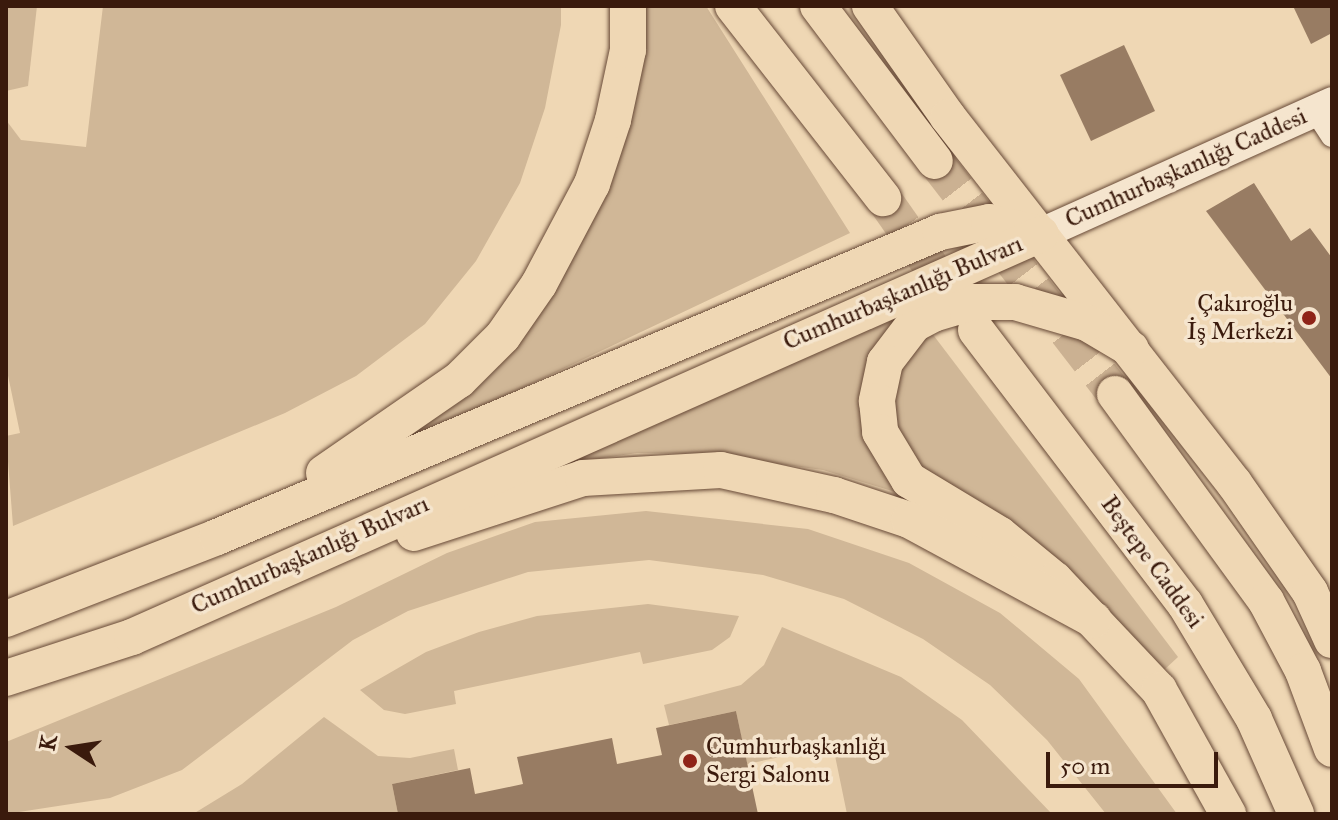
<!DOCTYPE html>
<meta charset="utf-8">
<style>
body{margin:0}
#map{position:relative;width:1338px;height:820px;overflow:hidden;background:#efd7b4;font-family:"IM FELL Great Primer",serif}
div>[style]{position:absolute}
.green>*{inset:0;background:#d0b797}
.building>*{inset:0;background:#987c63}
.primary-tunnel>*{height:36px;margin-top:-18px;transform-origin:0;background:repeating-linear-gradient(90deg,#cbb192 0 36px,transparent 0 54px)}
.roads{filter:drop-shadow(0 0 2px #674936) drop-shadow(0 0 2px #674936)}
.street>*{height:22px;margin:-11px;padding:0 11px;transform-origin:11px;border-radius:11px;background:#f5e5ce}
.secondary>*{height:32px;margin:-16px;padding:0 16px;transform-origin:16px;border-radius:16px;background:#f5e5ce}
.primary>*{height:36px;margin:-18px;padding:0 18px;transform-origin:18px;border-radius:18px;background:#efd7b4}
.dots>*{width:22px;height:22px;translate:-50% -50%;box-sizing:border-box;border:4px solid #f5e5ce;border-radius:50%}
span{translate:-50% -50%;white-space:nowrap;text-align:center;line-height:1.15;-webkit-text-stroke:7px #f5e5ce;paint-order:stroke}
.street-label{font-size:24px;color:#3a1a0c}
.poi-label{font-size:24px;color:#3a1a0c}
.right{translate:-100% -50%;text-align:right}
.left{translate:0 -50%;text-align:left}
.frame{position:absolute;inset:0;border:8px solid #3a1a0c;pointer-events:none}
.north{position:absolute;left:32px;top:708px;width:80px;height:80px;-webkit-text-stroke:6px #f5e5ce;paint-order:stroke;rotate:282deg;font-size:22px;font-weight:700;line-height:32px;text-align:center;color:#3a1a0c}
.north::after{content:'';display:block;margin:auto;width:28px;height:36px;background:#3a1a0c;clip-path:polygon(50% 0,100% 100%,50% 72%,0 100%)}
.scale{position:absolute;left:1046px;top:752px;width:172px;height:36px;box-sizing:border-box;border:4px solid #3a1a0c;border-top:0;padding-left:10px;font-size:24px;line-height:28px;white-space:nowrap;color:#3a1a0c;-webkit-text-stroke:6px #f5e5ce;paint-order:stroke}
</style>
<div id="map">
<div class="green">
<i style="clip-path:polygon(6px 6px,37px 6px,28px 86px,6px 91px)"></i>
<i style="clip-path:polygon(103px 6px,561px 6px,561px 25px,545px 108px,520px 183px,476px 261px,425px 324px,356px 376px,285px 413px,13px 526px,6px 436px,20px 433px,6px 366px,6px 120px,21px 140px,86px 147px)"></i>
<i style="clip-path:polygon(642px 6px,706px 6px,850px 233px,375px 458px,546px 303px,607px 192px)"></i>
<i style="clip-path:polygon(905px 307px,868px 444px,902px 494px,823px 470px,706px 454px,637px 453px,569px 463px)"></i>
<i style="clip-path:polygon(928px 328px,1178px 657px,1164px 670px,923px 480px,897px 446px,894px 376px)"></i>
<i style="clip-path:polygon(646px 511px,808px 529px,909px 563px,1000px 613px,1079px 679px,1177px 814px,1106px 814px,1047px 740px,990px 685px,923px 639px,844px 599px,763px 575px,649px 560px,528px 572px,408px 611px,353px 640px,182px 770px,110px 798px,6px 814px,6px 742px,336px 607px,447px 553px,535px 522px)"></i>
<i style="clip-path:polygon(648px 604px,739px 616px,730px 637px,712px 650px,643px 664px,640px 652px,454px 691px,456px 704px,405px 714px,384px 710px,360px 690px,426px 652px,479px 632px,537px 616px)"></i>
<i style="clip-path:polygon(782px 627px,901px 677px,962px 720px,1052px 814px,847px 814px,833px 746px,747px 764px,736px 711px,669px 725px,664px 705px,741px 685px,764px 665px)"></i>
<i style="clip-path:polygon(324px 717px,378px 756px,410px 758px,454px 749px,458px 770px,392px 784px,398px 814px,193px 814px,242px 784px)"></i>
</div>
<div class="building">
<i style="clip-path:polygon(1293px 6px,1332px 6px,1332px 33px,1311px 44px)"></i>
<i style="clip-path:polygon(1124px 45px,1155px 111px,1091px 141px,1060px 75px)"></i>
<i style="clip-path:polygon(1254px 183px,1291px 241px,1310px 228px,1332px 258px,1332px 379px,1206px 211px)"></i>
<i style="clip-path:polygon(736px 711px,758px 814px,398px 814px,392px 784px,470px 768px,475px 794px,523px 784px,517px 757px,612px 738px,617px 764px,662px 755px,656px 728px)"></i>
</div>
<div class="primary-tunnel">
<i style="left:935px;top:161px;width:294px;rotate:52.3deg"></i>
<i style="left:883px;top:198px;width:131px;rotate:55deg"></i>
</div>
<div class="roads">
<div class="street">
<i style="left:1315px;top:110px;width:31px;rotate:57deg"></i>
</div>
<div class="secondary">
<i style="left:1041px;top:234px;width:319px;rotate:-24.2deg"></i>
</div>
<div class="primary">
<i style="left:733px;top:6px;width:244px;rotate:52deg"></i>
<i style="left:818px;top:6px;width:194px;rotate:53deg"></i>
<i style="left:870px;top:6px;width:136px;rotate:54.9deg"></i>
<i style="left:948px;top:117px;width:464px;rotate:52deg"></i>
<i style="left:1234px;top:483px;width:133px;rotate:55.1deg"></i>
<i style="left:1310px;top:592px;width:53px;rotate:65.4deg"></i>
<i style="left:976px;top:330px;width:345px;rotate:52.7deg"></i>
<i style="left:1185px;top:604px;width:134px;rotate:59deg"></i>
<i style="left:1254px;top:719px;width:104px;rotate:66.1deg"></i>
<i style="left:1131px;top:349px;width:51px;rotate:-149.4deg"></i>
<i style="left:1087px;top:323px;width:75px;rotate:-163.7deg"></i>
<i style="left:1015px;top:302px;width:42px;rotate:180deg"></i>
<i style="left:973px;top:302px;width:42px;rotate:163.3deg"></i>
<i style="left:933px;top:314px;width:21px;rotate:152deg"></i>
<i style="left:914px;top:324px;width:48px;rotate:127.3deg"></i>
<i style="left:885px;top:362px;width:40px;rotate:102deg"></i>
<i style="left:877px;top:401px;width:31px;rotate:84deg"></i>
<i style="left:880px;top:432px;width:56px;rotate:58.9deg"></i>
<i style="left:909px;top:480px;width:106px;rotate:31.1deg"></i>
<i style="left:1000px;top:535px;width:71px;rotate:39.3deg"></i>
<i style="left:1055px;top:580px;width:151px;rotate:46.6deg"></i>
<i style="left:1159px;top:690px;width:142px;rotate:60.9deg"></i>
<i style="left:1115px;top:394px;width:256px;rotate:53.9deg"></i>
<i style="left:1266px;top:601px;width:79px;rotate:62.1deg"></i>
<i style="left:1303px;top:671px;width:83px;rotate:69.6deg"></i>
<i style="left:324px;top:473px;width:164px;rotate:-34.6deg"></i>
<i style="left:459px;top:380px;width:62px;rotate:-45deg"></i>
<i style="left:503px;top:336px;width:63px;rotate:-55.3deg"></i>
<i style="left:539px;top:284px;width:113px;rotate:-62.1deg"></i>
<i style="left:592px;top:184px;width:67px;rotate:-71.8deg"></i>
<i style="left:613px;top:120px;width:72px;rotate:-77.9deg"></i>
<i style="left:628px;top:50px;width:44px;rotate:-90deg"></i>
<i style="left:414px;top:533px;width:178px;rotate:-18deg"></i>
<i style="left:583px;top:478px;width:138px;rotate:-3.3deg"></i>
<i style="left:721px;top:470px;width:116px;rotate:12.5deg"></i>
<i style="left:834px;top:495px;width:79px;rotate:18.4deg"></i>
<i style="left:909px;top:520px;width:210px;rotate:28.4deg"></i>
<i style="left:6px;top:619px;width:226px;rotate:-21.2deg"></i>
<i style="left:217px;top:537px;width:785px;rotate:-22.87deg"></i>
<i style="left:940px;top:232px;width:50px;rotate:-11.5deg"></i>
<i style="left:989px;top:222px;width:53px;rotate:13deg"></i>
<i style="left:6px;top:678px;width:133px;rotate:-18deg"></i>
<i style="left:132px;top:637px;width:994px;rotate:-23.91deg"></i>
</div>
</div>
<div class="dots">
<i style="left:1309px;top:318px;background:#8f2418"></i>
<i style="left:690px;top:761px;background:#8f2418"></i>
</div>
<div class="street-label">
<span style="left:1186px;top:168px;rotate:-24deg">Cumhurbaşkanlığı Caddesi</span>
<span style="left:903px;top:293px;rotate:-23deg">Cumhurbaşkanlığı Bulvarı</span>
<span style="left:310px;top:555px;rotate:-24deg">Cumhurbaşkanlığı Bulvarı</span>
<span style="left:1152px;top:562px;rotate:54deg">Beştepe Caddesi</span>
</div>
<div class="poi-label">
<span class="right" style="left:1293px;top:318px">Çakıroğlu<br>İş Merkezi</span>
<span class="left" style="left:706px;top:761px">Cumhurbaşkanlığı<br>Sergi Salonu</span>
</div>
<div class="frame"></div>
<div class="north">K</div>
<div class="scale">50 m</div>
</div>
